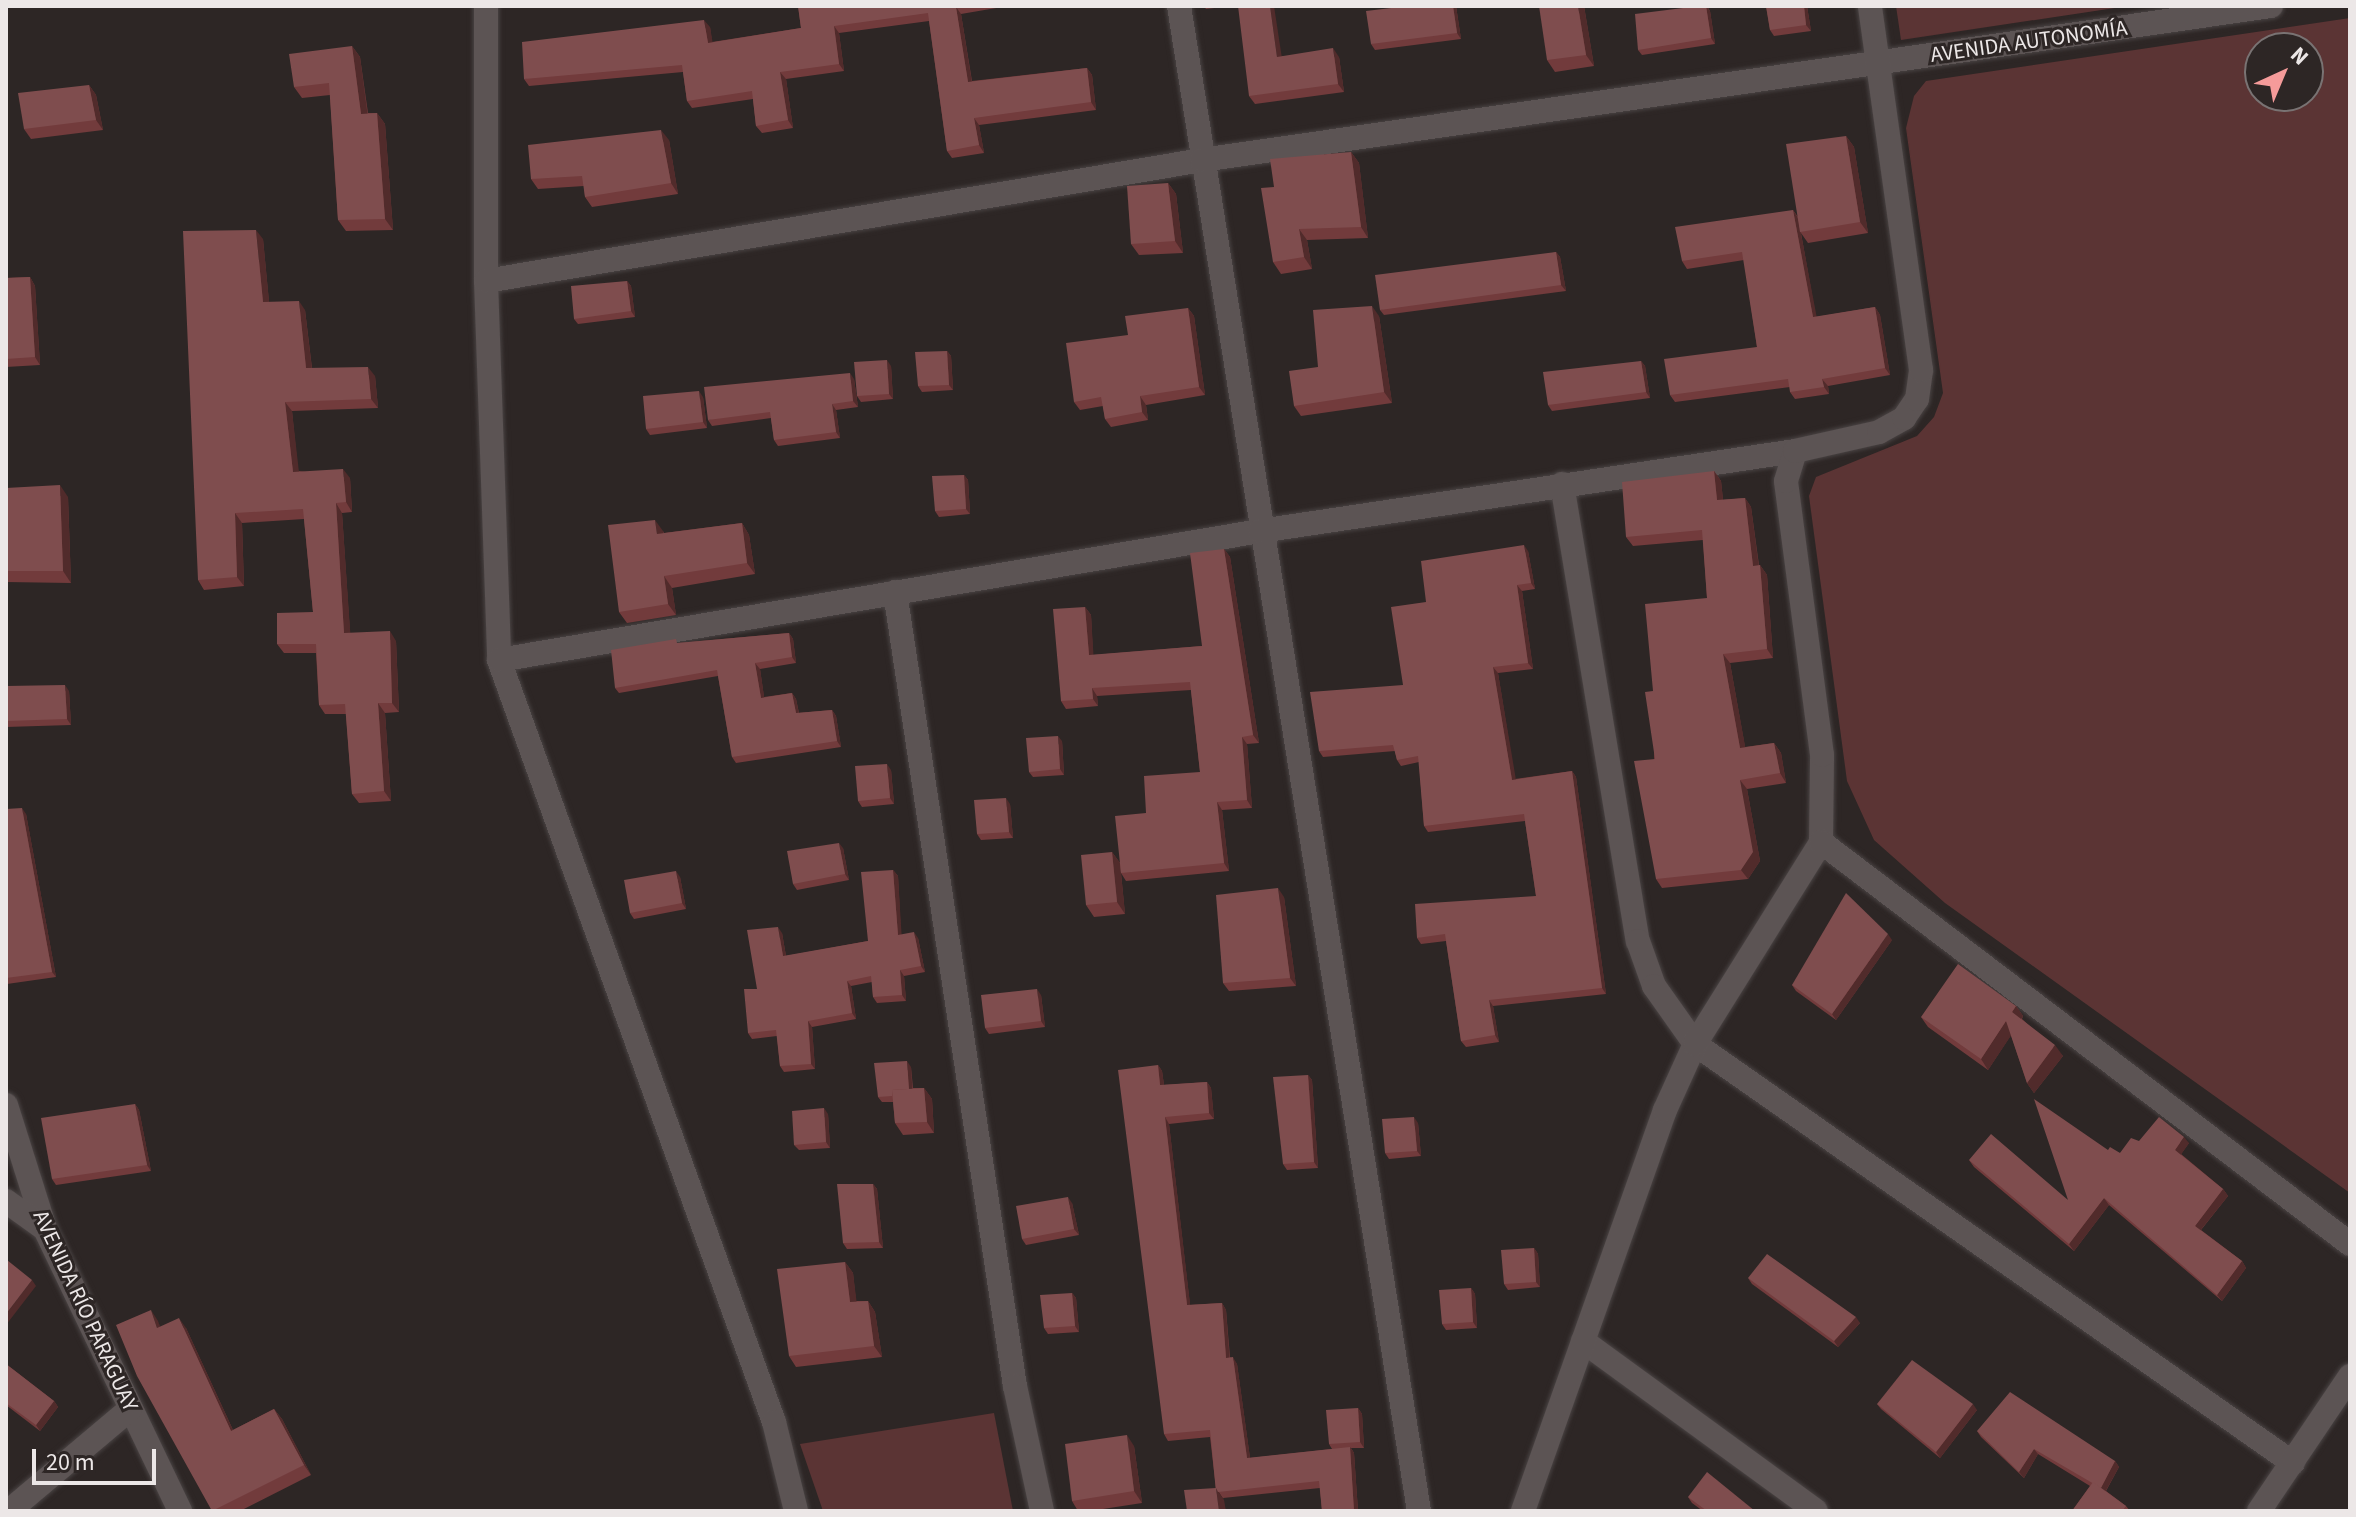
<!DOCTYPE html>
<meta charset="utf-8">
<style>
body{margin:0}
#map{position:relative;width:2356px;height:1517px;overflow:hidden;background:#2d2625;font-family:"Source Sans 3",sans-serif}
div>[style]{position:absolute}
.green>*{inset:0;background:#5b3434}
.roads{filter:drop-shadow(0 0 2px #494343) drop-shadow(0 0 2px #494343)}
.minor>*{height:24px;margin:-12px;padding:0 12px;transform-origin:12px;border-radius:12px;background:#5c5454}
.tertiary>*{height:24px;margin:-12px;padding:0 12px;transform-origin:12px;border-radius:12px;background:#5c5454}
.wall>*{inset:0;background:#723b3c}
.shaded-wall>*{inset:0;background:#512b2b}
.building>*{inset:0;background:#7f4d4e}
span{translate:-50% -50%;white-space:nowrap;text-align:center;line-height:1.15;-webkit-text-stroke:6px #2d2625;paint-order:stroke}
.street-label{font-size:22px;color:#ece7e7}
.frame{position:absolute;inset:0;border:8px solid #ece7e7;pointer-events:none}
.north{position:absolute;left:2244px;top:32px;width:80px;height:80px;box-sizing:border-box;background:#2d2625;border:2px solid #797373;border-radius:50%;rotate:44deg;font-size:22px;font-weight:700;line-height:32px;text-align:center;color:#ece7e7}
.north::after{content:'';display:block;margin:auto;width:28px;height:36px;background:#f59b9a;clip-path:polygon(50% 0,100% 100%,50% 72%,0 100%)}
.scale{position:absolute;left:32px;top:1449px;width:124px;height:36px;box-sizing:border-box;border:4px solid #ece7e7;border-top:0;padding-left:10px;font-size:24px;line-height:28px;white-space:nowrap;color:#ece7e7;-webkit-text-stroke:6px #2d2625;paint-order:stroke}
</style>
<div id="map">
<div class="green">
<i style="clip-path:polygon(1896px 6px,2128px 6px,1901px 40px)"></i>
<i style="clip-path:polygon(evenodd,2350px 18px,2350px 1193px,1945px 903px,1874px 840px,1847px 781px,1809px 496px,1816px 477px,1917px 436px,1934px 417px,1943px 393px,1906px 128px,1914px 96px,1926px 81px,2350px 18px,2260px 48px,2308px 48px,2308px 96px,2260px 96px,2260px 48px)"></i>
<i style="clip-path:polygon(994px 1413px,1013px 1511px,823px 1511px,800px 1444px)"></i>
</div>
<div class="roads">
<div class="minor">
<i style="left:486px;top:6px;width:275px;rotate:90deg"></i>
<i style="left:486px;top:281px;width:379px;rotate:88deg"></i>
<i style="left:499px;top:660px;width:810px;rotate:70.16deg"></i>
<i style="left:774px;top:1422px;width:92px;rotate:76.1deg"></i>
<i style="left:1179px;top:6px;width:1524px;rotate:80.94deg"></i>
<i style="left:486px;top:281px;width:726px;rotate:-9.59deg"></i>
<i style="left:1202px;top:160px;width:1080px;rotate:-8.2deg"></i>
<i style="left:1562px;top:484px;width:463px;rotate:80.6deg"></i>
<i style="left:1638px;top:941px;width:48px;rotate:70.4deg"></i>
<i style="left:1654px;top:986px;width:71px;rotate:54.7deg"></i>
<i style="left:1695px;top:1044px;width:730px;rotate:35.02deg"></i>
<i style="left:895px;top:592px;width:803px;rotate:81.41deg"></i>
<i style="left:1015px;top:1386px;width:128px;rotate:77.8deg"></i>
<i style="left:499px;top:660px;width:772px;rotate:-9.62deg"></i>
<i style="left:1260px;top:531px;width:541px;rotate:-8.5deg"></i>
<i style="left:1821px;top:842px;width:87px;rotate:-89.3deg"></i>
<i style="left:1822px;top:755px;width:276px;rotate:-97.5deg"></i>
<i style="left:1786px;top:481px;width:31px;rotate:-73deg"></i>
<i style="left:1795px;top:451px;width:86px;rotate:-12.7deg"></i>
<i style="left:1879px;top:432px;width:29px;rotate:-29deg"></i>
<i style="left:1904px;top:418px;width:23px;rotate:-56deg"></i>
<i style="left:1917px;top:399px;width:29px;rotate:-82deg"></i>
<i style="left:1921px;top:370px;width:368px;rotate:-98deg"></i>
<i style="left:6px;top:1105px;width:130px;rotate:72.5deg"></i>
<i style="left:45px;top:1229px;width:313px;rotate:64.4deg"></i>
<i style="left:6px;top:1201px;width:48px;rotate:35.7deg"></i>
<i style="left:1583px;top:1341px;width:288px;rotate:36.1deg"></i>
<i style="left:9px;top:1511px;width:158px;rotate:-40.1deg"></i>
<i style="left:2259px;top:1511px;width:163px;rotate:-56deg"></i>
</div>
<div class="tertiary">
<i style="left:1523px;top:1511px;width:425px;rotate:-70.5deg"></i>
<i style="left:1665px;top:1110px;width:72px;rotate:-65.6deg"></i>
<i style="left:1695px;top:1044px;width:238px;rotate:-58deg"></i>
<i style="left:1821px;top:842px;width:664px;rotate:37.23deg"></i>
</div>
</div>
<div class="wall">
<i style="clip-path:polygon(798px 6px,1008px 6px,961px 14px,972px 81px,1087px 68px,1092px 75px,1096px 110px,979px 125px,984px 153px,952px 158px,947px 151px,929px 21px,839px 33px,844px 71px,786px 79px,793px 128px,762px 133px,756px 126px,753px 99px,692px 108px,687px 101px,683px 72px,529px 86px,524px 79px,710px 27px,712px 42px,801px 28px)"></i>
<i style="clip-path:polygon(1204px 6px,1231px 6px,1206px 9px)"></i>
<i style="clip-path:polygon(1456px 6px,1461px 39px,1375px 50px,1371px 44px)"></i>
<i style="clip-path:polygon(1584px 6px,1594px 66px,1555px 72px,1547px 60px)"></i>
<i style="clip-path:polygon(1707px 6px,1710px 11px,1715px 44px,1642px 55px,1638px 50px)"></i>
<i style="clip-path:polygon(1766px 6px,1807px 6px,1811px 31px,1774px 36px,1770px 30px)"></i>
<i style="clip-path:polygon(352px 46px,360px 57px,368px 113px,377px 113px,385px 124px,393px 230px,346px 231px,338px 220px,330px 95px,302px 98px,294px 87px)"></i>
<i style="clip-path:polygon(1282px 56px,1339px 57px,1344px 92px,1255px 104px,1249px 96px)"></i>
<i style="clip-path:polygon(89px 85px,96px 95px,103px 130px,31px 139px,24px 129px)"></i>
<i style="clip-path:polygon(1846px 136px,1854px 147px,1868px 233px,1808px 243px,1801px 233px,1816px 317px,1875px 307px,1880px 315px,1890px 375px,1828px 386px,1829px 394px,1795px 399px,1790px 392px,1790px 387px,1675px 402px,1670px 395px,1757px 347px,1744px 260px,1687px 269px,1682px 261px,1793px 210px,1798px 217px)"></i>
<i style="clip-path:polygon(669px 140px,678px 194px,592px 207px,585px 197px,584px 186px,538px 189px,531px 179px)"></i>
<i style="clip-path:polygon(1351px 152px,1359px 163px,1368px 238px,1307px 240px,1312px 269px,1281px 274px,1273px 262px,1274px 187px)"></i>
<i style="clip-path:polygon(1168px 183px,1176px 194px,1183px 253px,1139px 255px,1131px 244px)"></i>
<i style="clip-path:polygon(263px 239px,269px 302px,305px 310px,312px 368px,375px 376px,378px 408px,292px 411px,298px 471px,350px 478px,352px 512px,342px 513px,350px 633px,396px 641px,399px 712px,385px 713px,391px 801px,359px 803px,352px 794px,346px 714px,325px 714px,319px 705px,316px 653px,284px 653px,277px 644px,313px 612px,304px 519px,242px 523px,244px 586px,204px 590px,198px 580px)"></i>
<i style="clip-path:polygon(1556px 252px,1560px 257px,1566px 291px,1384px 315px,1380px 310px)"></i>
<i style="clip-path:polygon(30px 277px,35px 286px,40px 365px,6px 367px,6px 278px)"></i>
<i style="clip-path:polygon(627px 281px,631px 286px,635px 317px,578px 324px,574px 319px)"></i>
<i style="clip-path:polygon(1188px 308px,1194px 316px,1205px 395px,1146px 405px,1148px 420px,1111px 427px,1105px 419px,1103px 406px,1080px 410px,1074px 402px,1128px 335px)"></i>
<i style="clip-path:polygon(1379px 316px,1392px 403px,1301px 416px,1294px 406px,1318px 367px)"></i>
<i style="clip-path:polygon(947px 351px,951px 356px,953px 390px,922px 392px,918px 386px)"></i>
<i style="clip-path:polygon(1641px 361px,1645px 366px,1650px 398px,1552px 411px,1548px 405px)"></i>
<i style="clip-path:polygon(891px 366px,893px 399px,861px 402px,857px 396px)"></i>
<i style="clip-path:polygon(854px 379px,858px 407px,836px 410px,840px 438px,778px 446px,774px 440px,771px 418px,712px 426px,708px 420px)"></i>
<i style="clip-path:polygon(703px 397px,707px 428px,650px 435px,646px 429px)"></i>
<i style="clip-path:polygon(1714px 471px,1721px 481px,1723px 500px,1745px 498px,1751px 507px,1759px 565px,1760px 565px,1767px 575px,1773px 658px,1730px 663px,1745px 747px,1774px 743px,1781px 753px,1786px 783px,1747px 789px,1760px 861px,1748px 879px,1662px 888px,1656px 879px,1653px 691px,1707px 598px,1703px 540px,1633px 546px,1626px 537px)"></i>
<i style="clip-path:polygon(964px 475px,968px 480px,970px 514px,939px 517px,935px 511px)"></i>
<i style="clip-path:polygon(6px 488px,68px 497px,71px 583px,6px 582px)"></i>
<i style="clip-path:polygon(742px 523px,749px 535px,755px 574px,672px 588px,676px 615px,627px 623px,619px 612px,663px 531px,664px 533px)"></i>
<i style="clip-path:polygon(1224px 549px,1230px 557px,1259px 743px,1247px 744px,1252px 808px,1222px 810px,1229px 871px,1126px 881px,1121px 873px,1125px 914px,1094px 917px,1086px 905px,1112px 852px,1120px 863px,1146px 813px,1200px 772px,1191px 690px,1097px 696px,1098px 706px,1066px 709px,1061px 701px,1085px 607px,1091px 615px,1093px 655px,1202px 646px)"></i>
<i style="clip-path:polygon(1528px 551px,1535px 589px,1522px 591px,1533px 669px,1498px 673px,1515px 779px,1572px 771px,1576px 777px,1606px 994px,1493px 1006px,1499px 1042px,1466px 1047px,1461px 1041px,1446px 941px,1421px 944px,1417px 938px,1536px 896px,1525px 821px,1428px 832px,1424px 826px,1419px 762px,1401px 766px,1397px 760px,1395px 751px,1323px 757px,1319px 751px,1403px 685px,1426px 602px)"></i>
<i style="clip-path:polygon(789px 633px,793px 639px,796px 663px,760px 669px,764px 697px,792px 693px,796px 699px,799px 713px,832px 710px,836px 716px,841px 747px,736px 763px,732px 757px,718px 676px,619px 693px,615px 688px,679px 643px)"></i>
<i style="clip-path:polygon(6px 686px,69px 691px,71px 725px,6px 727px)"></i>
<i style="clip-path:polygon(1062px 741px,1064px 775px,1033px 777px,1029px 772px)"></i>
<i style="clip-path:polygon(891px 770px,894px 804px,862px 807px,858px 801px)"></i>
<i style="clip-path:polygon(1010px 804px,1013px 838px,981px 840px,977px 834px)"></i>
<i style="clip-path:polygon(6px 809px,26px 814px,56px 977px,7px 984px,6px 983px)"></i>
<i style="clip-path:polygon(843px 848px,849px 880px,797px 890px,793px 884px)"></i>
<i style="clip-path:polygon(893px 870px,898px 876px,901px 935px,918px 938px,925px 972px,904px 976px,906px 1001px,877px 1003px,873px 997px,872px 982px,851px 986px,856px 1019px,812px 1027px,815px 1069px,784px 1072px,780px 1066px,777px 1036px,752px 1039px,748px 1033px,782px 933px,786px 956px,868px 941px)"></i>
<i style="clip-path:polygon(680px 877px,686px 909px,634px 919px,630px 913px)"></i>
<i style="clip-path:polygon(1284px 897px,1296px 986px,1229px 991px,1223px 983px)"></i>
<i style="clip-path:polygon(1892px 940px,1836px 1020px,1796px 991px,1792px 985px)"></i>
<i style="clip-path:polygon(1041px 995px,1045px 1027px,989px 1034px,985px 1028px)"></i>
<i style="clip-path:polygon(2016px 1006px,2023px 1016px,2022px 1019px,2063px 1056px,2034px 1093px,2027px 1083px,2011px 1035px,1988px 1070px,1928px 1027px,1921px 1017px)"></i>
<i style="clip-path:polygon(1158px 1065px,1162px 1071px,1164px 1085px,1207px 1082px,1211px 1088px,1214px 1119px,1169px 1124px,1190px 1305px,1222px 1303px,1226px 1310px,1230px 1357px,1237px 1364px,1250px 1458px,1332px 1449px,1329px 1444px,1358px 1408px,1362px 1414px,1364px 1448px,1351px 1448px,1354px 1453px,1358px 1511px,1322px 1511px,1320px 1488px,1223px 1498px,1224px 1500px,1216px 1488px,1210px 1437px,1168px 1441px,1164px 1434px)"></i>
<i style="clip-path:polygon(911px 1067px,913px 1088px,924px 1088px,932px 1099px,934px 1133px,903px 1135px,895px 1123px,893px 1102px,882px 1102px,878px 1097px)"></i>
<i style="clip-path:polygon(1308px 1075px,1312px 1080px,1318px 1168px,1287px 1170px,1283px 1164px)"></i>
<i style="clip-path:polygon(135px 1104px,139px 1110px,151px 1171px,56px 1185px,52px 1179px)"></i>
<i style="clip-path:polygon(828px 1114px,830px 1148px,799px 1150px,794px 1145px)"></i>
<i style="clip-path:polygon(1418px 1123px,1421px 1156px,1389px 1159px,1385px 1153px)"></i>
<i style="clip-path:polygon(2139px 1141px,2189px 1143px,2181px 1154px,2223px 1189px,2228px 1196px,2201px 1230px,2242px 1261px,2246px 1268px,2222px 1301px,2109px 1205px,2074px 1251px,1974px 1167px,1969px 1160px,2068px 1200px,2108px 1150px,2120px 1153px)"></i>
<i style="clip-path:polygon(873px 1184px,877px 1189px,883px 1248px,847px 1249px,843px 1243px)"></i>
<i style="clip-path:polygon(1072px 1203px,1079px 1235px,1026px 1245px,1022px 1239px)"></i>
<i style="clip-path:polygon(1534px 1248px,1538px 1254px,1540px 1287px,1508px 1290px,1504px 1284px)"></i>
<i style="clip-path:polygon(845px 1262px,853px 1273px,856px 1301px,868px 1301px,875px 1312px,882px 1357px,796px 1367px,789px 1356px)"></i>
<i style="clip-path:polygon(1748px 1278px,1860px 1323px,1838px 1347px,1752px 1284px)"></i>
<i style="clip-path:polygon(1471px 1288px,1475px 1294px,1477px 1328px,1446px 1330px,1442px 1324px)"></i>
<i style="clip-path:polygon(1072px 1293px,1076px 1298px,1079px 1332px,1048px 1334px,1044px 1328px)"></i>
<i style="clip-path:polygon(158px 1321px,160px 1327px,186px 1328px,233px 1430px,274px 1409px,282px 1419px,311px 1475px,240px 1511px,212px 1511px)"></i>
<i style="clip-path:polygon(6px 1364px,54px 1401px,58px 1407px,40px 1431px,6px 1405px)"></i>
<i style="clip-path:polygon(1877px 1404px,1977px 1410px,1940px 1458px,1881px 1409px)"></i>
<i style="clip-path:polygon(1977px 1431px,2115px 1461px,2119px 1467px,2106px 1491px,2126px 1506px,2130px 1511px,2072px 1511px,2090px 1486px,2038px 1454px,2024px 1478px,1981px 1437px)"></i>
<i style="clip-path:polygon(1134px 1446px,1142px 1503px,1090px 1511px,1078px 1511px,1072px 1501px)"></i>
<i style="clip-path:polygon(1688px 1497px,1755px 1511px,1703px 1511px,1692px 1503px)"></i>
</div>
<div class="shaded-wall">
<i style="clip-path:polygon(1270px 6px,1274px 6px,1283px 65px,1277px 57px)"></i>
<i style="clip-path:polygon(1453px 6px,1456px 6px,1461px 39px,1457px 33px)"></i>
<i style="clip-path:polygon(1578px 6px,1584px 6px,1594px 66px,1586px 55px)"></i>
<i style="clip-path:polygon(1706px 6px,1710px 11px,1715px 44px,1711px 38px)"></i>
<i style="clip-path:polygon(1804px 6px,1807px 6px,1811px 31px,1806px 25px)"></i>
<i style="clip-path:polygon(956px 7px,961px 14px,973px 89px,968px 82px)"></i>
<i style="clip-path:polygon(704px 20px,710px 27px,714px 50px,708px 43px)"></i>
<i style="clip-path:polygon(834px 26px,839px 33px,844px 71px,839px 64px)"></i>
<i style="clip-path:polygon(352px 46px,360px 57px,369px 125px,361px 114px)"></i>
<i style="clip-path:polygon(1333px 48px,1339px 57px,1344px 92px,1338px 84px)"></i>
<i style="clip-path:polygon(1087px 68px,1092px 75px,1096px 110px,1091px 102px)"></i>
<i style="clip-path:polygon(780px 72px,786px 79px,793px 128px,788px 120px)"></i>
<i style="clip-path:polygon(89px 85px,96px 95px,103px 130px,96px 120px)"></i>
<i style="clip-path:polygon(377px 113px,385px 124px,393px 230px,385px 219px)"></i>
<i style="clip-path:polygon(974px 118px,979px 125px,984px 153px,979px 145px)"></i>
<i style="clip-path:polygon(661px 130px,669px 140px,678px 194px,671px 183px)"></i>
<i style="clip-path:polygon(1846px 136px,1854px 147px,1868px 233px,1860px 222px)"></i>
<i style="clip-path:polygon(1351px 152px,1359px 163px,1368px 238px,1361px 227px)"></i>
<i style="clip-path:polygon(1168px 183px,1176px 194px,1183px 253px,1175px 241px)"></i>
<i style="clip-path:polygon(1793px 210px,1798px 218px,1818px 324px,1813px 317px)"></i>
<i style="clip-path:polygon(1299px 229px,1307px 240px,1312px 269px,1304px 257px)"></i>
<i style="clip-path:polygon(256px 230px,263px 239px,270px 311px,263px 302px)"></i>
<i style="clip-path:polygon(1556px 252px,1560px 257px,1566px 291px,1561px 285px)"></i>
<i style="clip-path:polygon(30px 277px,35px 286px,40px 365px,35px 357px)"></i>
<i style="clip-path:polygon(627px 281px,631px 286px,635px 317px,631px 311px)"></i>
<i style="clip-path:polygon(299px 301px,305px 310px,313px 378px,306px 368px)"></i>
<i style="clip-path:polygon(1372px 306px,1379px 316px,1392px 403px,1384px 392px)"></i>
<i style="clip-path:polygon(1875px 307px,1880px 315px,1890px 375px,1885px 368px)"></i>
<i style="clip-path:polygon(1188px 308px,1194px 316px,1205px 395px,1199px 387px)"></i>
<i style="clip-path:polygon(947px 351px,951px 356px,953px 390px,949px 385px)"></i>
<i style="clip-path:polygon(887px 360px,891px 366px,893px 399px,889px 394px)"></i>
<i style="clip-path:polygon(1641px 361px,1645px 366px,1650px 398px,1646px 392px)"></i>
<i style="clip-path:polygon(368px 367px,375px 376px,378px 408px,371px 399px)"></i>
<i style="clip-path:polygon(850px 373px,854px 379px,858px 407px,853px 401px)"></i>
<i style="clip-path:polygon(1822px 379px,1828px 386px,1829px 394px,1824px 387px)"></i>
<i style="clip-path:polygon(699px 391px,703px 397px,707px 428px,703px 422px)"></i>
<i style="clip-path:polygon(1140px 396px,1146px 405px,1148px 420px,1142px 412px)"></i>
<i style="clip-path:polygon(285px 402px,292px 411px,300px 481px,293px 472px)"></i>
<i style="clip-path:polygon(832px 404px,836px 410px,840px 438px,836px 432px)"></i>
<i style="clip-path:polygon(343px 469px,350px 478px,352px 512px,346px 502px)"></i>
<i style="clip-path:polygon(1714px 471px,1721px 481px,1724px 509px,1717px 500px)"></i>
<i style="clip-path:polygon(964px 475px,968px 480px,970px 514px,966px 509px)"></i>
<i style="clip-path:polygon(60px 485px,68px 497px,71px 583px,63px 571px)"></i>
<i style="clip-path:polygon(1745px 498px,1751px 507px,1760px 575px,1753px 566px)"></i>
<i style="clip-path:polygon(336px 503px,342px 513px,351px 643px,344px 633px)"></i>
<i style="clip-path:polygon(235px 513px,242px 523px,244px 586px,237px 577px)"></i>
<i style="clip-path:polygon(655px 520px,663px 531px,665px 545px,657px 534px)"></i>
<i style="clip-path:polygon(742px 523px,749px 535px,755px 574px,747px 563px)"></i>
<i style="clip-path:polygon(1524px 545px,1528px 551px,1535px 589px,1531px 583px)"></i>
<i style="clip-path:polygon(1224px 549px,1230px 557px,1259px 743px,1253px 735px)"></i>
<i style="clip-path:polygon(1760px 565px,1767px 575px,1773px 658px,1767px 649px)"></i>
<i style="clip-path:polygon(664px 576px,672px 588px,676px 615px,668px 604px)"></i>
<i style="clip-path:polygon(1517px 585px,1522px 591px,1533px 669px,1528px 663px)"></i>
<i style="clip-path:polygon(1085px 607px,1091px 615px,1094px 663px,1089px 655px)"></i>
<i style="clip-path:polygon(390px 631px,396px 641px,399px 712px,392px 703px)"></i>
<i style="clip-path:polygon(789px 633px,793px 639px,796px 663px,792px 657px)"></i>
<i style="clip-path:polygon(1723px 654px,1730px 663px,1747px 757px,1740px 748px)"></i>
<i style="clip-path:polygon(755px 663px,760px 669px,765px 703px,761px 698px)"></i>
<i style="clip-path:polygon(1493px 667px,1498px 673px,1517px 786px,1512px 780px)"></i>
<i style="clip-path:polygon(65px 685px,69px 691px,71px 725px,67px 719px)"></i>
<i style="clip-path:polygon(1092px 688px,1097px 696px,1098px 706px,1093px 699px)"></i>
<i style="clip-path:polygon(792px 693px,796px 699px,800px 719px,796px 713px)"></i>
<i style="clip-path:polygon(378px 703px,385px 713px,391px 801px,384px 791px)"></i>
<i style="clip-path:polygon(832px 710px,836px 716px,841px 747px,837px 741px)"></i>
<i style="clip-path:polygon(1058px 736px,1062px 741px,1064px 775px,1060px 769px)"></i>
<i style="clip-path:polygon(1242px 737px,1247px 744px,1252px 808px,1247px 800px)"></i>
<i style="clip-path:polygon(1774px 743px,1781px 753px,1786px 783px,1780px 773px)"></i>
<i style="clip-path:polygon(887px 764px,891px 770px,894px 804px,890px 798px)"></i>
<i style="clip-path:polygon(1572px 771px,1576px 777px,1606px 994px,1602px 988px)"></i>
<i style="clip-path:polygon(1740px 780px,1747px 789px,1760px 861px,1748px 879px,1741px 870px)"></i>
<i style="clip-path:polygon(1006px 798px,1010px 804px,1013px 838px,1009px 832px)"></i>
<i style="clip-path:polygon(1217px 802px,1222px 810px,1229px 871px,1224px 863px)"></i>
<i style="clip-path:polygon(22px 808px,26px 814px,56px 977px,52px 972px)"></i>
<i style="clip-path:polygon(839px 843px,843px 848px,849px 880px,845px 874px)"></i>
<i style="clip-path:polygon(1112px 852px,1120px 863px,1125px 914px,1117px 902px)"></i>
<i style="clip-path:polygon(893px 870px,898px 876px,902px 941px,898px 935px)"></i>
<i style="clip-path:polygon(676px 871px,680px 877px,686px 909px,682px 903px)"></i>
<i style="clip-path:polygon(1278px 888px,1284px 897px,1296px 986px,1290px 978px)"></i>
<i style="clip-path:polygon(778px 927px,782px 933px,787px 962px,783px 956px)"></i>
<i style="clip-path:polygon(914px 932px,918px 938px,925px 972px,921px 966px)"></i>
<i style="clip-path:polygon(1888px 934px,1892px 940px,1836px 1020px,1832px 1014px)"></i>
<i style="clip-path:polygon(900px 970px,904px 976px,906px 1001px,902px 995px)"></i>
<i style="clip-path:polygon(847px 981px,851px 986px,856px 1019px,852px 1013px)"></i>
<i style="clip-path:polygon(1037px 989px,1041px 995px,1045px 1027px,1041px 1021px)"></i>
<i style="clip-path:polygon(1489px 1000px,1493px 1006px,1499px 1042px,1495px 1035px)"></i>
<i style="clip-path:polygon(2016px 1006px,2023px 1016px,2019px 1022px,2012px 1012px)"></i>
<i style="clip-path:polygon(808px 1021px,812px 1027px,815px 1069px,811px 1064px)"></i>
<i style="clip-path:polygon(2006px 1021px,2014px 1031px,1988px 1070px,1981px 1059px)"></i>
<i style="clip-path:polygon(2055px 1045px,2063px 1056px,2034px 1093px,2027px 1083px)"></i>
<i style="clip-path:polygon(907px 1061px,911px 1067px,913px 1100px,909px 1094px)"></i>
<i style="clip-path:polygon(1158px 1065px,1162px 1071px,1165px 1092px,1160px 1085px)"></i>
<i style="clip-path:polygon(1308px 1075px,1312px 1080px,1318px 1168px,1314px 1162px)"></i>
<i style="clip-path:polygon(1207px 1082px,1211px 1088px,1214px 1119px,1209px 1113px)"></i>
<i style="clip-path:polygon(924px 1088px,932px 1099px,934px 1133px,927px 1122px)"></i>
<i style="clip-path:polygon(135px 1104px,139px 1110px,151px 1171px,147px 1165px)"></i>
<i style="clip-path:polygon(824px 1108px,828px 1114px,830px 1148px,826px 1142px)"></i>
<i style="clip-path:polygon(1165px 1117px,1169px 1124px,1191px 1312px,1187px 1305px)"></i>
<i style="clip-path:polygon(1414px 1117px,1418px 1123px,1421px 1156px,1417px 1151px)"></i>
<i style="clip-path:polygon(2184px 1137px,2189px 1143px,2180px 1156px,2175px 1150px)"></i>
<i style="clip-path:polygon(873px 1184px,877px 1189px,883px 1248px,879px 1242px)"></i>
<i style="clip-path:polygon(2223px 1189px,2228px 1196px,2199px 1232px,2195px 1226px)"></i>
<i style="clip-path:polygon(1068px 1197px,1072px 1203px,1079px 1235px,1074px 1229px)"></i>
<i style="clip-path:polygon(2104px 1198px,2109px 1205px,2074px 1251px,2069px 1244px)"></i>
<i style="clip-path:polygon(1534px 1248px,1538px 1254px,1540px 1287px,1536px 1282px)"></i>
<i style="clip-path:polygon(2242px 1261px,2246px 1268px,2222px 1301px,2217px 1295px)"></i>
<i style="clip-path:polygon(845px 1262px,853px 1273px,858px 1313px,850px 1302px)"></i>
<i style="clip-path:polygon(32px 1280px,36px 1286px,6px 1325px,6px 1314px)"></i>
<i style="clip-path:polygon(1471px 1288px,1475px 1294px,1477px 1328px,1473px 1322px)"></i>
<i style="clip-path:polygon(1072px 1293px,1076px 1298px,1079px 1332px,1075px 1326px)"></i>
<i style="clip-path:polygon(868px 1301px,875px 1312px,882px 1357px,874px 1346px)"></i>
<i style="clip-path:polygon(1222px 1303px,1226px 1310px,1230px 1364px,1226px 1358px)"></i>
<i style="clip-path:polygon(151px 1310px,158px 1321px,164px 1338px,157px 1328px)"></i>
<i style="clip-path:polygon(1856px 1317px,1860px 1323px,1838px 1347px,1834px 1341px)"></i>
<i style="clip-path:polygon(179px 1318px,186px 1328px,238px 1441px,231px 1431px)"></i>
<i style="clip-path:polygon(1233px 1357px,1237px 1364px,1251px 1465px,1247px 1458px)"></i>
<i style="clip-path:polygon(54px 1401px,58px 1407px,40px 1431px,36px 1425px)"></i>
<i style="clip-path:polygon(1973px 1404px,1977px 1410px,1940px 1458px,1936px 1452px)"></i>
<i style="clip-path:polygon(1358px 1408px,1362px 1414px,1364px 1448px,1360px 1442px)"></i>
<i style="clip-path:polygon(274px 1409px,282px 1419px,311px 1475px,304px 1465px)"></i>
<i style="clip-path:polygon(1127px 1435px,1134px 1446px,1142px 1503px,1134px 1491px)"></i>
<i style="clip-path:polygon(1350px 1447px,1354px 1453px,1358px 1511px,1354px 1511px)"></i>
<i style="clip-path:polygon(2034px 1449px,2038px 1454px,2024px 1478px,2019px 1472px)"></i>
<i style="clip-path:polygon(2115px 1461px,2119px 1467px,2104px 1494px,2100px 1489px)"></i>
<i style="clip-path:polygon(1216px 1488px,1224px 1500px,1226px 1511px,1219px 1511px)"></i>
</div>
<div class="building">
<i style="clip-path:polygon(798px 6px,961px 6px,956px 7px,968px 82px,1087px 68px,1091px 102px,974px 118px,979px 145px,947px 151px,928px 13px,834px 26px,839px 64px,780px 72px,788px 120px,756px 126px,752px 91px,687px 101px,682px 65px,524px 79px,522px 42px,704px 20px,708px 43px,801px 28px)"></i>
<i style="clip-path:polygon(1238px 6px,1270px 6px,1277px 57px,1333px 48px,1338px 84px,1249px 96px)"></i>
<i style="clip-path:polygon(1408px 6px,1453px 6px,1457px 33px,1371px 44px,1366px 11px)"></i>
<i style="clip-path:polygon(1539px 6px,1578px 6px,1586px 55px,1547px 60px)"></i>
<i style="clip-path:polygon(1699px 6px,1706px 6px,1711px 38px,1638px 50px,1635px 14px)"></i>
<i style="clip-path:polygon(1766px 6px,1804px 6px,1806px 25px,1770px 30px)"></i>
<i style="clip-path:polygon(352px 46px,361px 114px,377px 113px,385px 219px,338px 220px,329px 83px,294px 87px,289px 54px)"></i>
<i style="clip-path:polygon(89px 85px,96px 120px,24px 129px,18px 93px)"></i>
<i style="clip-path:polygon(661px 130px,671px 183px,585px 197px,582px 176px,531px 179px,528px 145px)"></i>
<i style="clip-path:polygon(1846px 136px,1860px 222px,1800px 232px,1786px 144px)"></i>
<i style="clip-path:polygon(1351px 152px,1361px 227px,1299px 229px,1304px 257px,1273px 262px,1261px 188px,1274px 187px,1270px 159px)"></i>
<i style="clip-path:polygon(1168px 183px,1175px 241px,1131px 244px,1127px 186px)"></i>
<i style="clip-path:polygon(1793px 210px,1813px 317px,1875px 307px,1885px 368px,1822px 379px,1824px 387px,1790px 392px,1788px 379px,1670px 395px,1664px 359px,1757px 347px,1742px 252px,1682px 261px,1675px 227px)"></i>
<i style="clip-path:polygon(256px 230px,263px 302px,299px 301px,306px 368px,368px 367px,371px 399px,285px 402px,293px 472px,343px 469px,346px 502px,336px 503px,344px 633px,390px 631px,392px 703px,378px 703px,384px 791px,352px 794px,345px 704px,319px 705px,316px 644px,277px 644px,277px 613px,313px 612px,303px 509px,235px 513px,237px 577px,198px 580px,183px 231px)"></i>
<i style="clip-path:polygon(1556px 252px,1561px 285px,1380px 310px,1375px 275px)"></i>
<i style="clip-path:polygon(30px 277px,35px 357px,6px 359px,6px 278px)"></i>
<i style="clip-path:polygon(627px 281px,631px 311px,574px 319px,571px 286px)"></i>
<i style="clip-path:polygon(1372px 306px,1384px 392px,1294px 406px,1289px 371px,1318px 367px,1313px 310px)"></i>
<i style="clip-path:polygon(1188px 308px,1199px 387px,1140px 396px,1142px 412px,1105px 419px,1101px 397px,1074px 402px,1066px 343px,1128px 335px,1125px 316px)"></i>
<i style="clip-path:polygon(947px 351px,949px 385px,918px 386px,915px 352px)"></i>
<i style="clip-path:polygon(887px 360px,889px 394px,857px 396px,854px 362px)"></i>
<i style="clip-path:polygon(1641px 361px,1646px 392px,1548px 405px,1543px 372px)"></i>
<i style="clip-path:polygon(850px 373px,853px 401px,832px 404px,836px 432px,774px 440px,770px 412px,708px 420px,704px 387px)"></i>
<i style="clip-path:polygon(699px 391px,703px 422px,646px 429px,643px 396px)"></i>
<i style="clip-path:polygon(1714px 471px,1717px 500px,1745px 498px,1753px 566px,1760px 565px,1767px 649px,1723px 654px,1740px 748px,1774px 743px,1780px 773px,1740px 780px,1753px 852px,1741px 870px,1656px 879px,1634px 761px,1655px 759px,1645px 692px,1653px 691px,1645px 604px,1707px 598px,1702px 530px,1626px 537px,1622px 482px)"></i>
<i style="clip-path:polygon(964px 475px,966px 509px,935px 511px,932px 476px)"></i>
<i style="clip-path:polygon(60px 485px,63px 571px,6px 571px,6px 488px)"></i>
<i style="clip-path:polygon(655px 520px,657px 534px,742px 523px,747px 563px,664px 576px,668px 604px,619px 612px,608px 525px)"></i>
<i style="clip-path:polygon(1524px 545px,1531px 583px,1517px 585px,1528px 663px,1493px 667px,1512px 780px,1572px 771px,1602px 988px,1489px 1000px,1495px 1035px,1461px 1041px,1445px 934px,1417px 938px,1415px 904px,1536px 896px,1524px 814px,1424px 826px,1418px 756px,1397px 760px,1393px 745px,1319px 751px,1310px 692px,1403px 685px,1391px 607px,1426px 602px,1421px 561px)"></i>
<i style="clip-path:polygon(1224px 549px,1253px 735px,1242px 737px,1247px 800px,1217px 802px,1224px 863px,1121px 873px,1115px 816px,1146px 813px,1144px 776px,1200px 772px,1190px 682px,1092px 688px,1093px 699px,1061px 701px,1053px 609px,1085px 607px,1089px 655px,1202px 646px,1190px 553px)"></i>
<i style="clip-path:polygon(789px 633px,792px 657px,755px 663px,761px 698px,792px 693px,796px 713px,832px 710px,837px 741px,732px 757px,717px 670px,615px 688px,611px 650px,676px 639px,677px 643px)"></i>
<i style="clip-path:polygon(65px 685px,67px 719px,6px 721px,6px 686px)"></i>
<i style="clip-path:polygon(1058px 736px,1060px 769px,1029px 772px,1026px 738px)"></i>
<i style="clip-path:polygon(887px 764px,890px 798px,858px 801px,855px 766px)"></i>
<i style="clip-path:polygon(1006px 798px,1009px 832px,977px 834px,974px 800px)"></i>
<i style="clip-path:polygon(22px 808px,52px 972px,6px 978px,6px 809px)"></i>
<i style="clip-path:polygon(839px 843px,845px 874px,793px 884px,787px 851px)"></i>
<i style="clip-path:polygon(1112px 852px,1117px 902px,1086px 905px,1081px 855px)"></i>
<i style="clip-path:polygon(893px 870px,898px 935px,914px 932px,921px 966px,900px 970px,902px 995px,873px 997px,871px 976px,847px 981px,852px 1013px,808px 1021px,811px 1064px,780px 1066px,776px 1030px,748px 1033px,744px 989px,757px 989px,747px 930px,778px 927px,783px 956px,868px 941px,861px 872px)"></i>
<i style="clip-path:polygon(676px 871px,682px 903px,630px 913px,624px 880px)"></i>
<i style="clip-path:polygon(1278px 888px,1290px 978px,1223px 983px,1216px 895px)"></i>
<i style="clip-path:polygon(1846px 893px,1888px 934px,1832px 1014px,1792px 985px)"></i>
<i style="clip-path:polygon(1958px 964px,2016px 1006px,2012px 1012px,2055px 1045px,2027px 1083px,2006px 1021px,1981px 1059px,1921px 1017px)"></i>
<i style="clip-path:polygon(1037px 989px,1041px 1021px,985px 1028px,981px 995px)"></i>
<i style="clip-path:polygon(907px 1061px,909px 1089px,892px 1090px,892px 1096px,878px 1097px,874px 1063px)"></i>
<i style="clip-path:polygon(1158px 1065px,1160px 1085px,1207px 1082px,1209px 1113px,1165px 1117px,1187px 1305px,1222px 1303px,1226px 1358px,1233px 1357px,1247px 1458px,1350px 1447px,1354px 1511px,1322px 1511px,1319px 1481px,1218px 1492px,1216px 1488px,1216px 1492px,1210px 1430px,1164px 1434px,1118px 1070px)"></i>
<i style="clip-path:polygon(1308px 1075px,1314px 1162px,1283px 1164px,1273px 1077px)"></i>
<i style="clip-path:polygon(924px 1088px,927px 1122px,895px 1123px,892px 1090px)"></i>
<i style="clip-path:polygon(2034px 1099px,2108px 1150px,2110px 1147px,2120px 1153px,2131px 1138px,2139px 1141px,2159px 1117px,2184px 1137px,2175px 1150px,2223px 1189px,2195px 1226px,2242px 1261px,2217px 1295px,2104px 1198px,2069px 1244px,1969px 1160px,1991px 1134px,2068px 1200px)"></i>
<i style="clip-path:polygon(135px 1104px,147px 1165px,52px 1179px,41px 1118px)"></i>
<i style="clip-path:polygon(824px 1108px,826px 1142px,794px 1145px,792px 1111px)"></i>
<i style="clip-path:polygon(1414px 1117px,1417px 1151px,1385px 1153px,1382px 1119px)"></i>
<i style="clip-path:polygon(837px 1184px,873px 1184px,879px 1242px,843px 1243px)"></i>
<i style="clip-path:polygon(1068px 1197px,1074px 1229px,1022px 1239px,1016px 1206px)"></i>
<i style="clip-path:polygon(1534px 1248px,1536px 1282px,1504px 1284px,1501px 1250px)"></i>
<i style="clip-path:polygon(1767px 1254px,1856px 1317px,1834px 1341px,1748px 1278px)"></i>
<i style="clip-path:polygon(7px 1260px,32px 1280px,6px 1314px,6px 1261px)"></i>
<i style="clip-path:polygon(845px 1262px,850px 1302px,868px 1301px,874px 1346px,789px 1356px,777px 1269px)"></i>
<i style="clip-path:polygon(1471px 1288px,1473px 1322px,1442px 1324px,1439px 1290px)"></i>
<i style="clip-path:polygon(1072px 1293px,1075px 1326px,1044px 1328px,1040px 1295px)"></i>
<i style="clip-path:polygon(151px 1310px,157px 1328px,179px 1318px,231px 1431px,274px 1409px,304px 1465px,212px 1511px,137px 1376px,116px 1325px)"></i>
<i style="clip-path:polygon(1912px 1360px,1973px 1404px,1936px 1452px,1877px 1404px)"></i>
<i style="clip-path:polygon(6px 1364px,54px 1401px,36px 1425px,6px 1403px)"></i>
<i style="clip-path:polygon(2010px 1392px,2115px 1461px,2101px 1488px,2034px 1449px,2019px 1472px,1977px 1431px)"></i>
<i style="clip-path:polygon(1358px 1408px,1360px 1442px,1329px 1444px,1326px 1410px)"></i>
<i style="clip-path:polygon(1127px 1435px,1134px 1491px,1072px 1501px,1065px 1444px)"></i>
<i style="clip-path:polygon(1707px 1472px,1755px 1511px,1707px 1511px,1688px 1497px)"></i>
<i style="clip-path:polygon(2093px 1482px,2126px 1506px,2122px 1511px,2072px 1511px)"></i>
<i style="clip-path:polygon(1216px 1488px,1219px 1511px,1187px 1511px,1184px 1490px)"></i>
</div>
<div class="street-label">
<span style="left:2029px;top:42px;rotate:-8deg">AVENIDA AUTONOMÍA</span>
<span style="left:85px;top:1311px;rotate:65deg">AVENIDA RÍO PARAGUAY</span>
</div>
<div class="frame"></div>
<div class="north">N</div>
<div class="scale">20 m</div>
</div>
